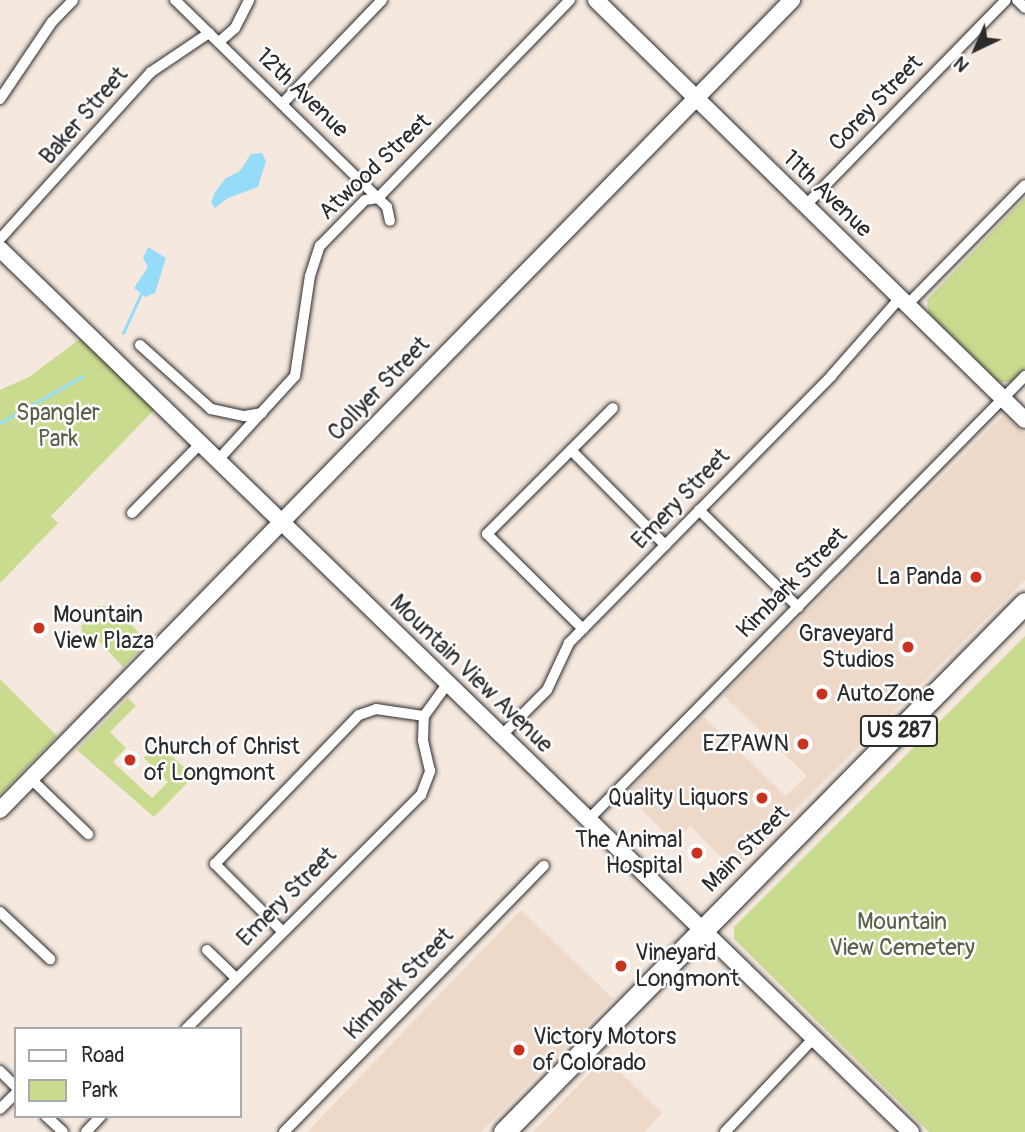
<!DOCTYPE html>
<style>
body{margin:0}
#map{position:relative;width:1025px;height:1132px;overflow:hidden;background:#f5e8de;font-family:Pangolin,sans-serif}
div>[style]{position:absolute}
.built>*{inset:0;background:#eed8c7}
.green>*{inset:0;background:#c9db8f}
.water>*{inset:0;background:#96dcf8}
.stream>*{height:2.5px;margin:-1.25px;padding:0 1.25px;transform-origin:1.25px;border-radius:1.25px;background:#96dcf8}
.roads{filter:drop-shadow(0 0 2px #2b2b2b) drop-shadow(0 0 2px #2b2b2b)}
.street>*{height:10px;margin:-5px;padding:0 5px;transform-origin:5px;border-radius:5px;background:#fff}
.secondary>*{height:16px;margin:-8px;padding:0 8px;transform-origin:8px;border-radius:8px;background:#fff}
.highway>*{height:21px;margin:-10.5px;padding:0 10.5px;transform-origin:10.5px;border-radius:10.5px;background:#fff}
.dots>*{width:19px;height:19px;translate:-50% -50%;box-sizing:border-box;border:4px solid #fff;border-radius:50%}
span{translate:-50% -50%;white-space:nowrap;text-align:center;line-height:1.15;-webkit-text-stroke:5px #fff;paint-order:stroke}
.shield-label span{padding:2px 5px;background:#fff;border:2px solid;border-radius:5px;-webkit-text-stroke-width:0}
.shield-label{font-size:21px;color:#2b2b2b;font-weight:700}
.street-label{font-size:23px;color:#2b2b2b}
.park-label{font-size:23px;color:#5a6049}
.poi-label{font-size:23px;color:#2b2b2b}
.right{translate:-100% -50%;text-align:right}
.left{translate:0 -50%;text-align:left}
.legend{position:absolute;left:14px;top:1027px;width:228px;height:91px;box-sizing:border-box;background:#fff;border:2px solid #aaa;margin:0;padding:9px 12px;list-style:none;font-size:21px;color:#2b2b2b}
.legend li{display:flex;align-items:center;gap:14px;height:35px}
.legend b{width:35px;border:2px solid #aaa}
.north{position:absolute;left:941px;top:14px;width:70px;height:70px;-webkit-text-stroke:5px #fff;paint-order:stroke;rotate:224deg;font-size:19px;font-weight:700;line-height:28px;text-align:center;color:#2b2b2b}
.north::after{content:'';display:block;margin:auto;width:24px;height:32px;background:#2b2b2b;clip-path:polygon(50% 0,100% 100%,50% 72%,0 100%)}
</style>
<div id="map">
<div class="built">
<i style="clip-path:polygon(1003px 416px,1025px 433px,1025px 580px,735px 870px,690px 826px,674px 842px,626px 794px,703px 716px,785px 796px,807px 776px,723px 695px)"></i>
<i style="clip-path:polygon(521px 910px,613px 999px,481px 1132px,307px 1132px)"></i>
<i style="clip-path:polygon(605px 1058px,662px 1113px,644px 1132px,533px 1132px)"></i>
</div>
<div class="green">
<i style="clip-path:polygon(1025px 198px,1025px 368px,1011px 382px,999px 382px,928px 312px,927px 300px)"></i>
<i style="clip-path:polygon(81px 338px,154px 410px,51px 516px,58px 523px,0 583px,0 390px,29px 377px)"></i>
<i style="clip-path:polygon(97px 606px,111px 606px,148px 641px,123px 667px,94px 636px,87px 641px,82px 636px,81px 622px)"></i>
<i style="clip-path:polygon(1025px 636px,1025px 1132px,929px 1132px,734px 939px,734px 927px)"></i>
<i style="clip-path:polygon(0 679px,57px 736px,0 795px)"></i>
<i style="clip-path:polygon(128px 698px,136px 706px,110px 732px,126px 748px,113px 762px,152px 798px,168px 782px,144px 758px,158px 744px,194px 776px,154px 817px,77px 750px)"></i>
</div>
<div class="water">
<i style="clip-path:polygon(262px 153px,266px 161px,258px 187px,228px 198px,215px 208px,211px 203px,215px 192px,226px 178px,240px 171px,251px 154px)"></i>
<i style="clip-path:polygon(148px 247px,166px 258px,155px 293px,145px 297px,134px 288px,148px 267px,143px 258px)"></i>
</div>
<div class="stream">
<i style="left:123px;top:333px;width:43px;rotate:-65.2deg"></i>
<i style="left:0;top:423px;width:95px;rotate:-29.5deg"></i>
</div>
<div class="roads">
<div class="street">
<i style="left:175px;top:0;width:296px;rotate:44.3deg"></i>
<i style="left:387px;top:207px;width:14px;rotate:78deg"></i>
<i style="left:1017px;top:0;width:11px;rotate:45deg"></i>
<i style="left:219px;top:42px;width:21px;rotate:-41deg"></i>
<i style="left:235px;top:28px;width:31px;rotate:-63deg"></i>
<i style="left:0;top:99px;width:93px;rotate:-56deg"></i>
<i style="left:52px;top:22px;width:30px;rotate:-46deg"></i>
<i style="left:282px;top:104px;width:144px;rotate:-46.1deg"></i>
<i style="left:806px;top:205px;width:286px;rotate:-45.7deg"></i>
<i style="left:0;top:239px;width:225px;rotate:-47.9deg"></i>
<i style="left:151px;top:72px;width:70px;rotate:-33.9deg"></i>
<i style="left:907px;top:305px;width:168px;rotate:-45.5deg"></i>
<i style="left:140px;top:345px;width:96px;rotate:42deg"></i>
<i style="left:211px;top:409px;width:35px;rotate:12deg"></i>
<i style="left:245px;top:416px;width:17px;rotate:-10deg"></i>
<i style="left:571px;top:450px;width:134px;rotate:45.3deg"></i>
<i style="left:218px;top:460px;width:114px;rotate:-47.5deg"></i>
<i style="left:295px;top:376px;width:101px;rotate:-81.5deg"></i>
<i style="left:310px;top:276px;width:32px;rotate:-72deg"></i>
<i style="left:320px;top:246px;width:64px;rotate:-45.6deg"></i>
<i style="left:365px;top:200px;width:13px;rotate:-9deg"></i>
<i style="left:378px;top:198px;width:276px;rotate:-45.9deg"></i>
<i style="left:699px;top:510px;width:139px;rotate:44.4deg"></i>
<i style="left:132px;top:513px;width:98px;rotate:-45.4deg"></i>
<i style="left:583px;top:629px;width:135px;rotate:-135.3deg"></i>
<i style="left:487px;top:534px;width:178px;rotate:-45deg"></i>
<i style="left:502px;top:735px;width:64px;rotate:-45deg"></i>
<i style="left:547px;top:690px;width:52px;rotate:-64.9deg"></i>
<i style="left:569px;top:643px;width:375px;rotate:-45.5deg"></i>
<i style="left:832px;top:375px;width:103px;rotate:-48.6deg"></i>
<i style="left:30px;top:778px;width:81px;rotate:44deg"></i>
<i style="left:589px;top:819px;width:622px;rotate:-45.46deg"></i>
<i style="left:0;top:912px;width:69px;rotate:43.2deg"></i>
<i style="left:282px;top:931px;width:95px;rotate:-135deg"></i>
<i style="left:215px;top:864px;width:207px;rotate:-46deg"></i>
<i style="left:359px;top:715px;width:18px;rotate:-19deg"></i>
<i style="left:376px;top:709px;width:49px;rotate:8.3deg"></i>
<i style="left:207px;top:950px;width:40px;rotate:44deg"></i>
<i style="left:186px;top:1029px;width:332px;rotate:-44.9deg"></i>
<i style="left:421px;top:795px;width:26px;rotate:-69deg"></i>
<i style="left:430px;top:771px;width:32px;rotate:-103deg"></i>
<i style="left:423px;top:740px;width:24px;rotate:-88deg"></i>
<i style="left:424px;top:716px;width:41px;rotate:-54deg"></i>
<i style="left:0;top:1071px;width:23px;rotate:45deg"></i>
<i style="left:0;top:1109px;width:23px;rotate:-45deg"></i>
<i style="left:46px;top:1116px;width:23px;rotate:43deg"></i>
<i style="left:86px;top:1132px;width:22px;rotate:-47deg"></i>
<i style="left:284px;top:1132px;width:372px;rotate:-45.7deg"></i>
<i style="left:725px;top:1132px;width:129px;rotate:-46.6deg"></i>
</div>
<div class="secondary">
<i style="left:596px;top:0;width:600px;rotate:44.39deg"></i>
<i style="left:0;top:249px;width:1269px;rotate:44.11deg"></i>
<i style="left:0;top:810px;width:1133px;rotate:-45.64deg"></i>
</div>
<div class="highway">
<i style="left:504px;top:1132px;width:742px;rotate:-45.44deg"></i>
</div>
</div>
<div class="dots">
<i style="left:976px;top:577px;background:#c8321e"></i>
<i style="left:39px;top:628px;background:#c8321e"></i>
<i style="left:908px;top:647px;background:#c8321e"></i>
<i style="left:822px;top:694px;background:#c8321e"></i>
<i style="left:803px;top:744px;background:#c8321e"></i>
<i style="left:130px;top:760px;background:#c8321e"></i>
<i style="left:762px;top:798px;background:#c8321e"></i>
<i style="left:697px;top:853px;background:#c8321e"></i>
<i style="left:621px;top:966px;background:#c8321e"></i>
<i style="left:519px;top:1050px;background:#c8321e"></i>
</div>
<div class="shield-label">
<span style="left:899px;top:731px">US 287</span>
</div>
<div class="street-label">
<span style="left:302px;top:93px;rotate:44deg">12th Avenue</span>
<span style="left:876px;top:103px;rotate:-46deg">Corey Street</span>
<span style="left:84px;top:116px;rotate:-49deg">Baker Street</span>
<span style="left:375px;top:167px;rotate:-43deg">Atwood Street</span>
<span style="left:827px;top:194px;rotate:44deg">11th Avenue</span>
<span style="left:379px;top:389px;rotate:-46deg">Collyer Street</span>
<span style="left:681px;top:499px;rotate:-46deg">Emery Street</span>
<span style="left:792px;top:583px;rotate:-45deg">Kimbark Street</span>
<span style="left:471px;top:674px;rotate:44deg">Mountain View Avenue</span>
<span style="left:746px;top:849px;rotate:-45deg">Main Street</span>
<span style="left:287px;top:897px;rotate:-45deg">Emery Street</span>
<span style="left:399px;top:984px;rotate:-46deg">Kimbark Street</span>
</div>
<div class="park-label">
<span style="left:58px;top:426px">Spangler<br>Park</span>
<span style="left:902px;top:935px">Mountain<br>View Cemetery</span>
</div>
<div class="poi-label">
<span class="right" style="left:962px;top:577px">La Panda</span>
<span class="left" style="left:53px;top:628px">Mountain<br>View Plaza</span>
<span class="right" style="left:894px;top:647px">Graveyard<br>Studios</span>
<span class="left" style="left:836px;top:694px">AutoZone</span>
<span class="right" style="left:789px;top:744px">EZPAWN</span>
<span class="left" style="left:144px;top:760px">Church of Christ<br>of Longmont</span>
<span class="right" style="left:748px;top:798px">Quality Liquors</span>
<span class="right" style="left:683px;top:853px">The Animal<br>Hospital</span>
<span class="left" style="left:635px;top:966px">Vineyard<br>Longmont</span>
<span class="left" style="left:533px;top:1050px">Victory Motors<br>of Colorado</span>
</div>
<ul class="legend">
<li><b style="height:9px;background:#fff"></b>Road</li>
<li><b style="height:19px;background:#c9db8f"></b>Park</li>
</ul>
<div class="north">N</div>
</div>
